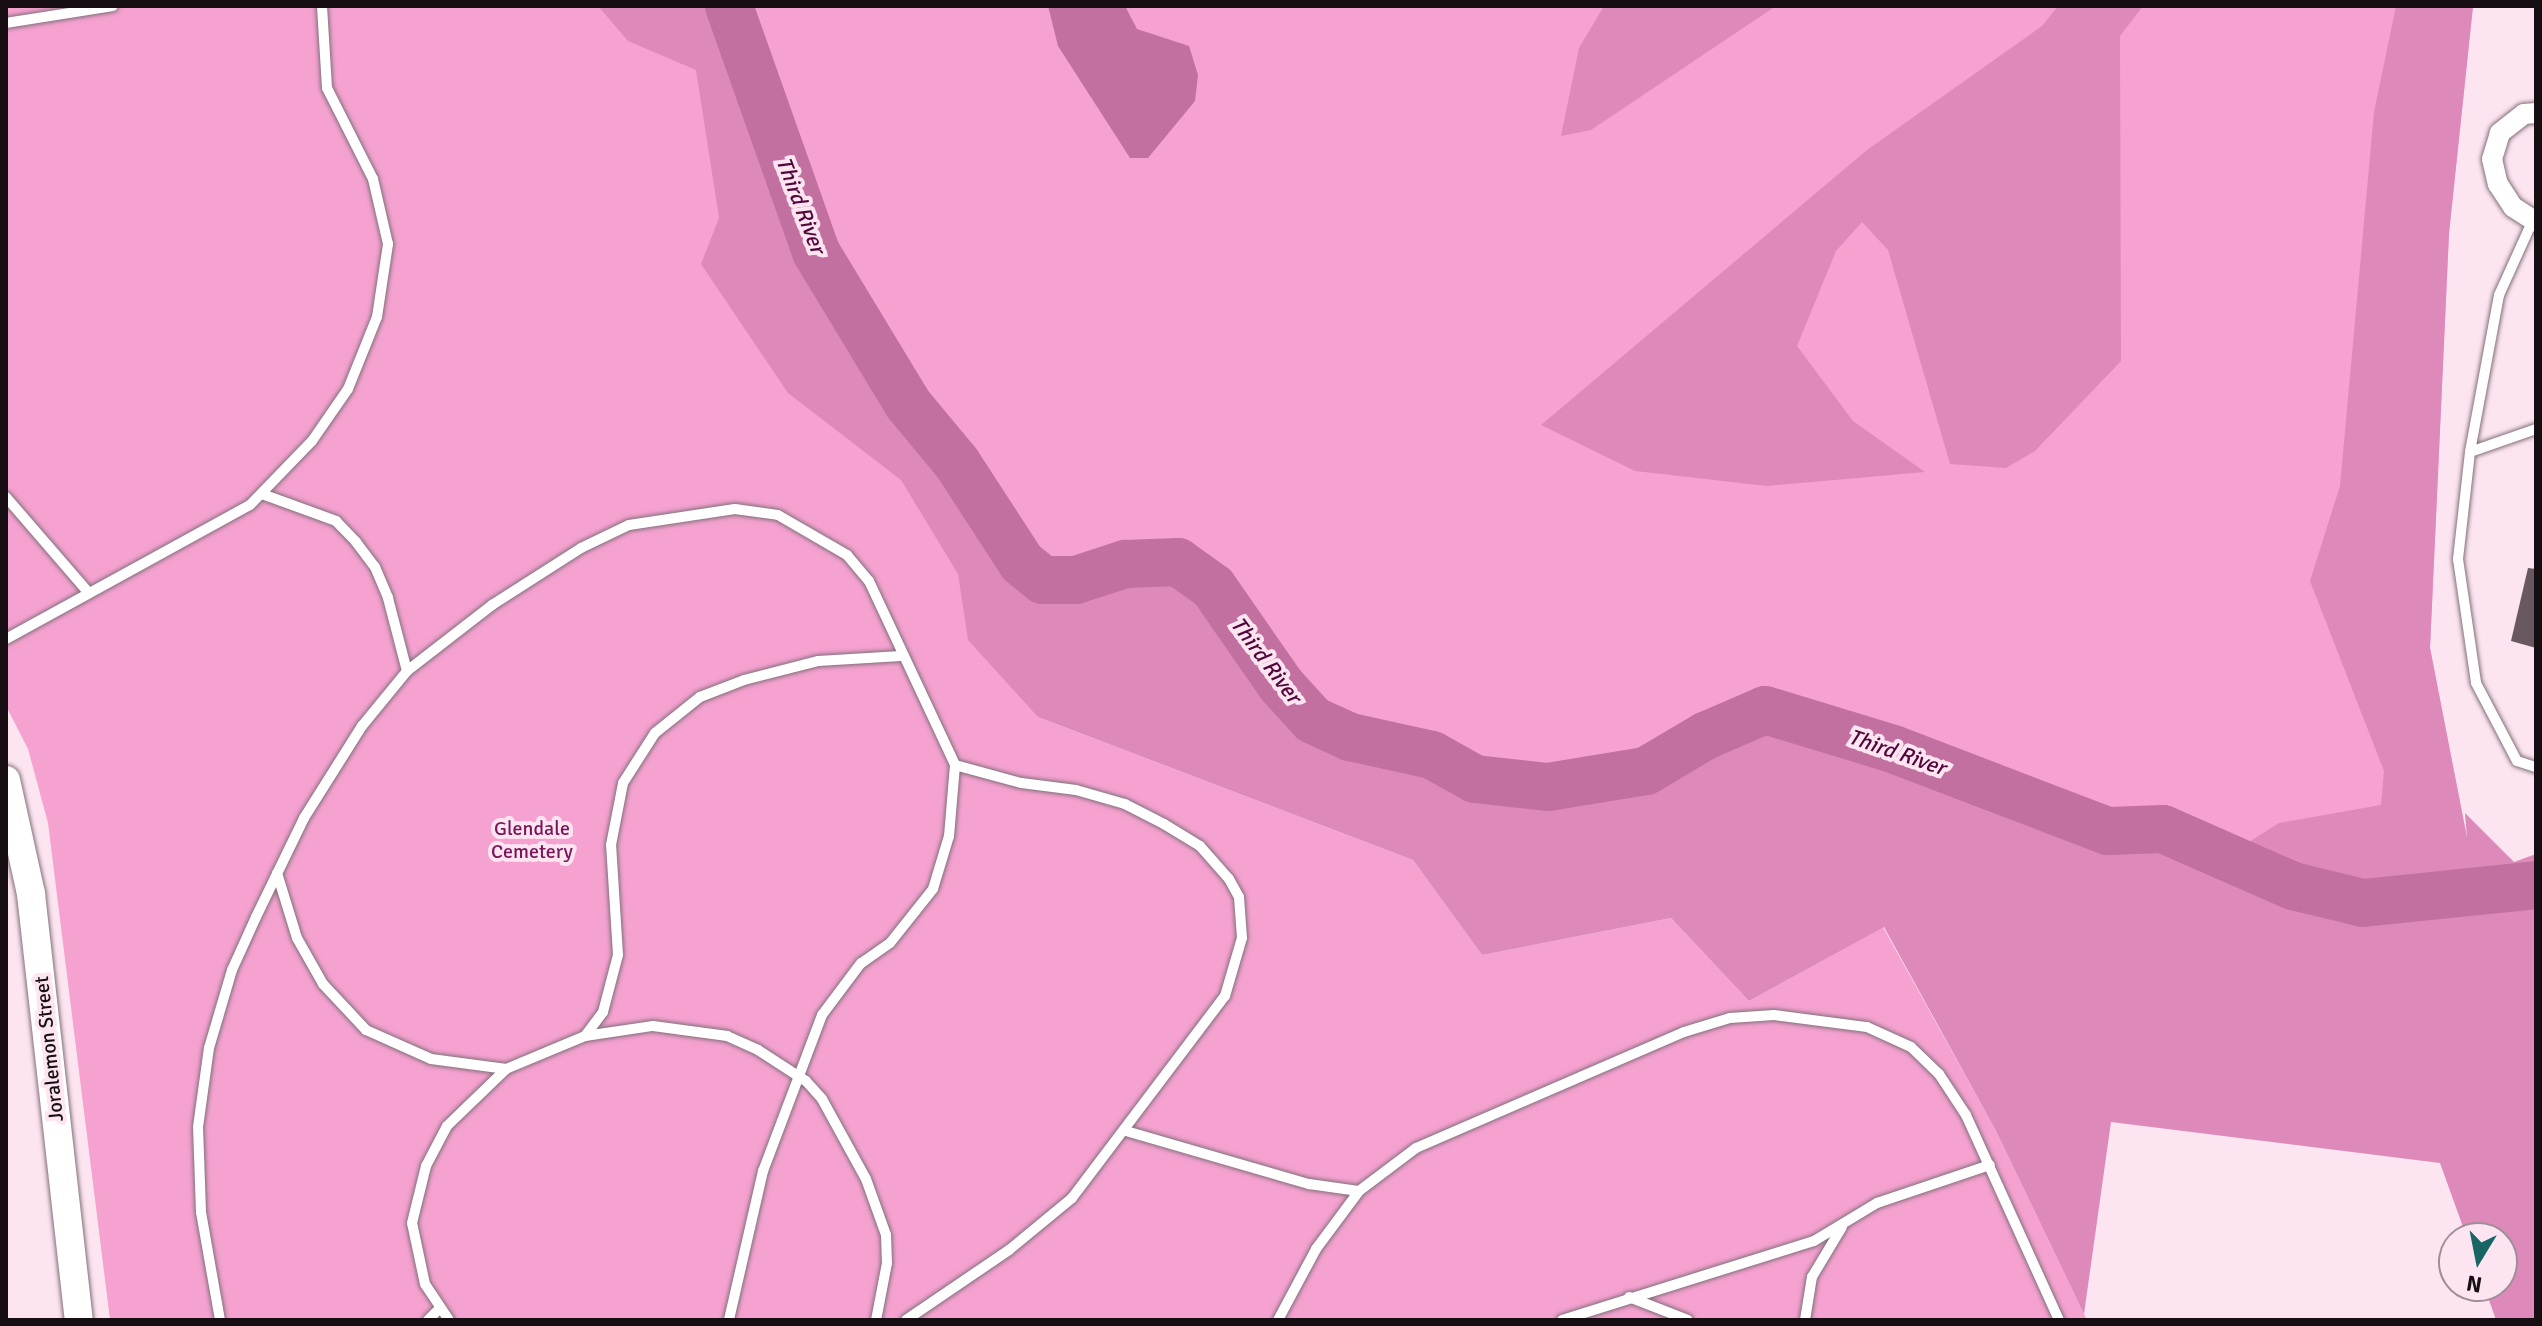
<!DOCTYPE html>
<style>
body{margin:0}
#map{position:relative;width:2542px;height:1326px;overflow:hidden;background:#fce5f1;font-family:Signika,sans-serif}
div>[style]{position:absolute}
.green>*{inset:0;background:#f5a2d1}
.forest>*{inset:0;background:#dd89b9}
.water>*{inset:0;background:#c270a0}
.river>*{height:48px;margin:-24px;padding:0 24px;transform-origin:24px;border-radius:24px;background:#c270a0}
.building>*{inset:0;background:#6a5861}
.roads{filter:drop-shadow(0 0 2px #83707a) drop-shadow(0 0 2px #83707a)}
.lane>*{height:10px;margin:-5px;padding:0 5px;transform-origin:5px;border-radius:5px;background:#fff}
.street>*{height:20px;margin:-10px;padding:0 10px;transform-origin:10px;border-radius:10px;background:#fff}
.secondary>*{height:28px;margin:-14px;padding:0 14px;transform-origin:14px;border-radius:14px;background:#fff}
span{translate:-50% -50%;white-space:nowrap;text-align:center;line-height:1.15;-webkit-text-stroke:8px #fce5f1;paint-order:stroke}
.park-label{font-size:20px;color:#791558}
.street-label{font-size:20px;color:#160e12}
.water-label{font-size:22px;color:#53063b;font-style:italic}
.frame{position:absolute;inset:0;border:8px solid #160e12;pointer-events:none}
.north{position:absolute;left:2438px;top:1222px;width:80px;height:80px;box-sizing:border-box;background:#fce5f1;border:2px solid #a08f98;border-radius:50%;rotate:190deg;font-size:22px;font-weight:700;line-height:32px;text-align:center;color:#160e12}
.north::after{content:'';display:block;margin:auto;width:28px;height:36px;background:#176565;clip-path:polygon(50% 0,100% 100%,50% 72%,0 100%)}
</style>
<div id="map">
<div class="green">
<i style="clip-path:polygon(6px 6px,717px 6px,756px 133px,1038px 717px,1413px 860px,1482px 955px,1671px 918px,1749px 1001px,1883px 927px,1996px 1131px,2087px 1320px,110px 1320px,48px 823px,28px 749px,6px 706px)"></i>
<i style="clip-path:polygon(729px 6px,2473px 6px,2449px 233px,2430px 648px,2471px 858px,2222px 859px,2163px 829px,2108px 831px,1794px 715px,1765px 710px,1705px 736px,1646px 771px,1548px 787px,1475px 779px,1432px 755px,1350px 737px,1313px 720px,1281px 685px,1213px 587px,1125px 564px,1076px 580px,1043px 580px,1022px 563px,957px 463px,908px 404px,816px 252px)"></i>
</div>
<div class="forest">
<i style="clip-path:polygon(598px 6px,729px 6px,816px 252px,908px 404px,957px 463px,1022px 563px,1043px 579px,1076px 580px,1125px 564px,1178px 562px,1213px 587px,1281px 685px,1313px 720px,1350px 737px,1432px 755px,1475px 779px,1548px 787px,1646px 771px,1705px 736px,1765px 710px,1893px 749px,2108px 831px,2163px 829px,2222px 859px,2279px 823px,2381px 805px,2384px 771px,2310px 581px,2340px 486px,2374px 112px,2396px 6px,2473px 6px,2449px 233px,2430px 648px,2467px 838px,2465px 813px,2514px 862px,2536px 854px,2536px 1320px,2496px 1320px,2484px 1286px,2502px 1286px,2502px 1238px,2467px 1238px,2440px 1163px,2111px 1122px,2084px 1314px,1996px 1131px,1884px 927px,1749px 1001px,1671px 918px,1482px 955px,1413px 860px,1038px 717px,968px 640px,958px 574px,901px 480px,788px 393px,701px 264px,719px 218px,696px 70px,628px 41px)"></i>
<i style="clip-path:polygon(1604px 6px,1776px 6px,1591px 130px,1561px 136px,1579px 48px)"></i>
<i style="clip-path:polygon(2058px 6px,2143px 6px,2120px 36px,2121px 361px,2035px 451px,2006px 468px,1950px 464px,1888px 250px,1862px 222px,1836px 251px,1797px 346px,1853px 421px,1925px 472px,1767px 486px,1635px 471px,1541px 425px,1867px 150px,2042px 26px)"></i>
</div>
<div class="water">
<i style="clip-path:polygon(1048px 6px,1125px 6px,1137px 29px,1189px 46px,1198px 75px,1195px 101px,1148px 158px,1130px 158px,1058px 46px)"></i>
</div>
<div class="river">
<i style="left:729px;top:6px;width:261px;rotate:70.5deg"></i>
<i style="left:816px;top:252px;width:178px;rotate:58.8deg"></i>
<i style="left:908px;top:404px;width:77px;rotate:50.3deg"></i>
<i style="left:957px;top:463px;width:119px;rotate:57deg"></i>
<i style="left:1022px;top:563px;width:27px;rotate:39deg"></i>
<i style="left:1043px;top:580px;width:33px"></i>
<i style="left:1076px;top:580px;width:52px;rotate:-18.1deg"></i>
<i style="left:1125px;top:564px;width:53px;rotate:-2.2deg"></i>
<i style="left:1178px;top:562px;width:43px;rotate:35.5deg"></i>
<i style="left:1213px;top:587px;width:119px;rotate:55.2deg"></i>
<i style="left:1281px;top:685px;width:47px;rotate:47.6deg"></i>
<i style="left:1313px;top:720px;width:41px;rotate:24.7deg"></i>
<i style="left:1350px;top:737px;width:84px;rotate:12.4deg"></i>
<i style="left:1432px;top:755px;width:49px;rotate:29.2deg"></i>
<i style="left:1475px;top:779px;width:73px;rotate:6.3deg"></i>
<i style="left:1548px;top:787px;width:99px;rotate:-9.3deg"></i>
<i style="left:1646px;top:771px;width:69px;rotate:-30.7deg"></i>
<i style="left:1705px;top:736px;width:65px;rotate:-23.4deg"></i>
<i style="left:1765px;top:710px;width:134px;rotate:16.9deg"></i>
<i style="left:1893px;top:749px;width:230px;rotate:20.9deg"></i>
<i style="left:2108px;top:831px;width:55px;rotate:-2.1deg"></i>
<i style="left:2163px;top:829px;width:142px;rotate:23.7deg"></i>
<i style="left:2293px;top:886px;width:72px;rotate:13.7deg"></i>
<i style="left:2363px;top:903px;width:174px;rotate:-5.9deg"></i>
</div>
<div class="building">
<i style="clip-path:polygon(2528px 568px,2536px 569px,2536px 648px,2511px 641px)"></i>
</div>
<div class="roads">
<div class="lane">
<i style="left:6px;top:23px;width:108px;rotate:-9deg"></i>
<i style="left:2532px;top:222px;width:80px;rotate:114.3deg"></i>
<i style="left:2499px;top:295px;width:160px;rotate:100.5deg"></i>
<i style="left:2470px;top:452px;width:108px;rotate:96.4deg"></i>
<i style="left:2458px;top:559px;width:125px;rotate:81.7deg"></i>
<i style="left:2476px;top:683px;width:88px;rotate:62.3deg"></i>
<i style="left:2517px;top:761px;width:20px;rotate:18deg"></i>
<i style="left:2470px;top:452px;width:70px;rotate:-19.2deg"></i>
<i style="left:262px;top:494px;width:79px;rotate:20deg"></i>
<i style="left:336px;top:521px;width:29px;rotate:46deg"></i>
<i style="left:356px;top:542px;width:31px;rotate:53deg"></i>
<i style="left:375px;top:567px;width:34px;rotate:67deg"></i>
<i style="left:388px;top:598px;width:75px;rotate:75.4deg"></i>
<i style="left:6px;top:497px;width:127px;rotate:49.2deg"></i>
<i style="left:6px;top:639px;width:278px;rotate:-28.8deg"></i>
<i style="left:250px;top:505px;width:89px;rotate:-45.9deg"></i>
<i style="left:312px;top:441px;width:63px;rotate:-55.3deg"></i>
<i style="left:348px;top:389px;width:78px;rotate:-68.1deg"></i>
<i style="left:377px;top:317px;width:74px;rotate:-81.4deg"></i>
<i style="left:388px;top:244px;width:67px;rotate:-103deg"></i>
<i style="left:373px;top:179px;width:102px;rotate:-116.8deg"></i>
<i style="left:327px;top:88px;width:82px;rotate:-93.5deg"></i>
<i style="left:277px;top:873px;width:68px;rotate:72.9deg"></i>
<i style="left:297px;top:938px;width:53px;rotate:60.5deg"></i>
<i style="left:323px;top:984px;width:63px;rotate:46.9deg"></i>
<i style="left:366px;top:1030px;width:71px;rotate:24deg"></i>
<i style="left:431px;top:1059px;width:76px;rotate:7.6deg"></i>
<i style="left:585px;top:1036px;width:30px;rotate:-53deg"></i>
<i style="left:603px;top:1012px;width:59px;rotate:-75.3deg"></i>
<i style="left:618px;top:955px;width:110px;rotate:-93.6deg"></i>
<i style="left:611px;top:845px;width:63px;rotate:-79deg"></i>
<i style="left:623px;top:783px;width:59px;rotate:-57.4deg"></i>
<i style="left:655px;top:733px;width:58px;rotate:-38.7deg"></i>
<i style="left:700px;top:697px;width:47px;rotate:-21.1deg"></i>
<i style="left:744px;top:680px;width:76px;rotate:-14.4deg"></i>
<i style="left:818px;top:661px;width:83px;rotate:-3.4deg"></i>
<i style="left:1126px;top:1131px;width:191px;rotate:16.2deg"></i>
<i style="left:1309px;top:1184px;width:50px;rotate:8deg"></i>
<i style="left:1629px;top:1297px;width:63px;rotate:21.3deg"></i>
<i style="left:220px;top:1320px;width:110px;rotate:-100deg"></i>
<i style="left:201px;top:1212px;width:85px;rotate:-92deg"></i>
<i style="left:198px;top:1127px;width:80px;rotate:-82.1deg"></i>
<i style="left:209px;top:1048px;width:81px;rotate:-73.6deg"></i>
<i style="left:232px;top:970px;width:58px;rotate:-65.6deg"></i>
<i style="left:256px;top:917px;width:110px;rotate:-64.1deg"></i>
<i style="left:304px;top:818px;width:109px;rotate:-57.8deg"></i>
<i style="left:362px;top:726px;width:71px;rotate:-50.7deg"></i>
<i style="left:407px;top:671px;width:108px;rotate:-37.8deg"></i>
<i style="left:492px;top:605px;width:106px;rotate:-32.6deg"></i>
<i style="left:581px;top:548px;width:53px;rotate:-25.6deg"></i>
<i style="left:629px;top:525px;width:107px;rotate:-8.6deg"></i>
<i style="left:735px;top:509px;width:43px;rotate:7.9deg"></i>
<i style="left:778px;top:515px;width:80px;rotate:30.1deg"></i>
<i style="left:847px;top:555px;width:34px;rotate:50deg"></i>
<i style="left:869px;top:581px;width:203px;rotate:64.9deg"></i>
<i style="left:955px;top:765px;width:71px;rotate:94.8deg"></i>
<i style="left:949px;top:836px;width:55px;rotate:106.8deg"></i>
<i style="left:933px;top:889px;width:69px;rotate:128.5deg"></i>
<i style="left:890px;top:943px;width:35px;rotate:145deg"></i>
<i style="left:861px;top:963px;width:65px;rotate:126.9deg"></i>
<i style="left:822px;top:1015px;width:167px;rotate:110.7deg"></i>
<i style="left:763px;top:1171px;width:153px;rotate:102.9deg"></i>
<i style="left:428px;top:1320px;width:16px;rotate:-45deg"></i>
<i style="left:449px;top:1320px;width:43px;rotate:-123.7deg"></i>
<i style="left:425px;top:1284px;width:62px;rotate:-102deg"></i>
<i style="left:412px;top:1223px;width:59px;rotate:-76.2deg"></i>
<i style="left:426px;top:1166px;width:45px;rotate:-62.3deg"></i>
<i style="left:447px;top:1126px;width:82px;rotate:-44deg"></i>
<i style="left:506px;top:1069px;width:86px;rotate:-22.7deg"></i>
<i style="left:585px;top:1036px;width:69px;rotate:-8.4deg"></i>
<i style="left:653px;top:1026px;width:75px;rotate:7.7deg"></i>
<i style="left:727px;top:1036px;width:34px;rotate:24deg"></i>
<i style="left:758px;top:1050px;width:57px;rotate:32.9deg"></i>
<i style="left:806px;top:1081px;width:24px;rotate:48deg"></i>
<i style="left:822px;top:1099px;width:91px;rotate:61.2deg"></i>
<i style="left:866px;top:1179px;width:59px;rotate:70.3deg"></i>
<i style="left:886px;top:1235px;width:28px;rotate:88deg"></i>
<i style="left:887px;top:1263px;width:58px;rotate:100.9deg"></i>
<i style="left:906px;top:1320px;width:125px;rotate:-34.2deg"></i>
<i style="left:1009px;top:1250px;width:82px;rotate:-39.5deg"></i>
<i style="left:1072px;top:1198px;width:253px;rotate:-52.9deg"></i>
<i style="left:1225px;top:996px;width:60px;rotate:-73.7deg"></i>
<i style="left:1242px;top:938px;width:41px;rotate:-94.2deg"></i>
<i style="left:1239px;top:897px;width:21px;rotate:-119deg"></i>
<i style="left:1229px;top:879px;width:44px;rotate:-131.3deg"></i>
<i style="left:1200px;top:846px;width:42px;rotate:-148.6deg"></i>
<i style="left:1164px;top:824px;width:44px;rotate:-152.9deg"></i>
<i style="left:1125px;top:804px;width:51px;rotate:-164.1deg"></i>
<i style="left:1076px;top:790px;width:55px;rotate:-172.7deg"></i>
<i style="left:1021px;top:783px;width:68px;rotate:-164.7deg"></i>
<i style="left:1278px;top:1320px;width:81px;rotate:-61.8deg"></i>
<i style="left:1316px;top:1249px;width:72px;rotate:-53.4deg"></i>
<i style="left:1359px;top:1191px;width:71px;rotate:-37deg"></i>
<i style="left:1416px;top:1148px;width:292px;rotate:-23.4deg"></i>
<i style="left:1684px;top:1032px;width:48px;rotate:-16.9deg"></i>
<i style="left:1730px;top:1018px;width:44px;rotate:-3.9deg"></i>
<i style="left:1774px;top:1015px;width:94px;rotate:7.4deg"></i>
<i style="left:1867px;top:1027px;width:48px;rotate:24.4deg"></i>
<i style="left:1911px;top:1047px;width:39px;rotate:44deg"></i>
<i style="left:1939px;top:1074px;width:49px;rotate:56.6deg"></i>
<i style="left:1966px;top:1115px;width:225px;rotate:65.6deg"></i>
<i style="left:1562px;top:1320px;width:264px;rotate:-17.4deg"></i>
<i style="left:1814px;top:1241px;width:74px;rotate:-31.1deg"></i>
<i style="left:1877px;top:1203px;width:119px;rotate:-18.6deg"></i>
<i style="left:1805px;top:1320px;width:44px;rotate:-80.8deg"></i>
<i style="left:1812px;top:1277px;width:58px;rotate:-59deg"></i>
</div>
<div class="street">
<i style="left:2536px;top:113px;width:12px;rotate:175deg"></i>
<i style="left:2524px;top:114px;width:31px;rotate:142deg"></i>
<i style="left:2500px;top:133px;width:27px;rotate:107deg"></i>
<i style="left:2492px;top:159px;width:26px;rotate:77deg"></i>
<i style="left:2498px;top:184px;width:27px;rotate:57deg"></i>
<i style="left:2513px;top:207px;width:27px;rotate:33deg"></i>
</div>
<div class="secondary">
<i style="left:6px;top:780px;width:117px;rotate:77.6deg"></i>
<i style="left:31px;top:894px;width:429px;rotate:83.6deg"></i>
</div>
</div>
<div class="park-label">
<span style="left:532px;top:840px">Glendale<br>Cemetery</span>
</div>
<div class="street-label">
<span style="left:49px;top:1049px;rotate:-96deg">Joralemon Street</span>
</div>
<div class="water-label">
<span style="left:801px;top:205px;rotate:69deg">Third River</span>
<span style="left:1266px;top:660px;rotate:53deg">Third River</span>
<span style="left:1897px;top:752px;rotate:19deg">Third River</span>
</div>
<div class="frame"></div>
<div class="north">N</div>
</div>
